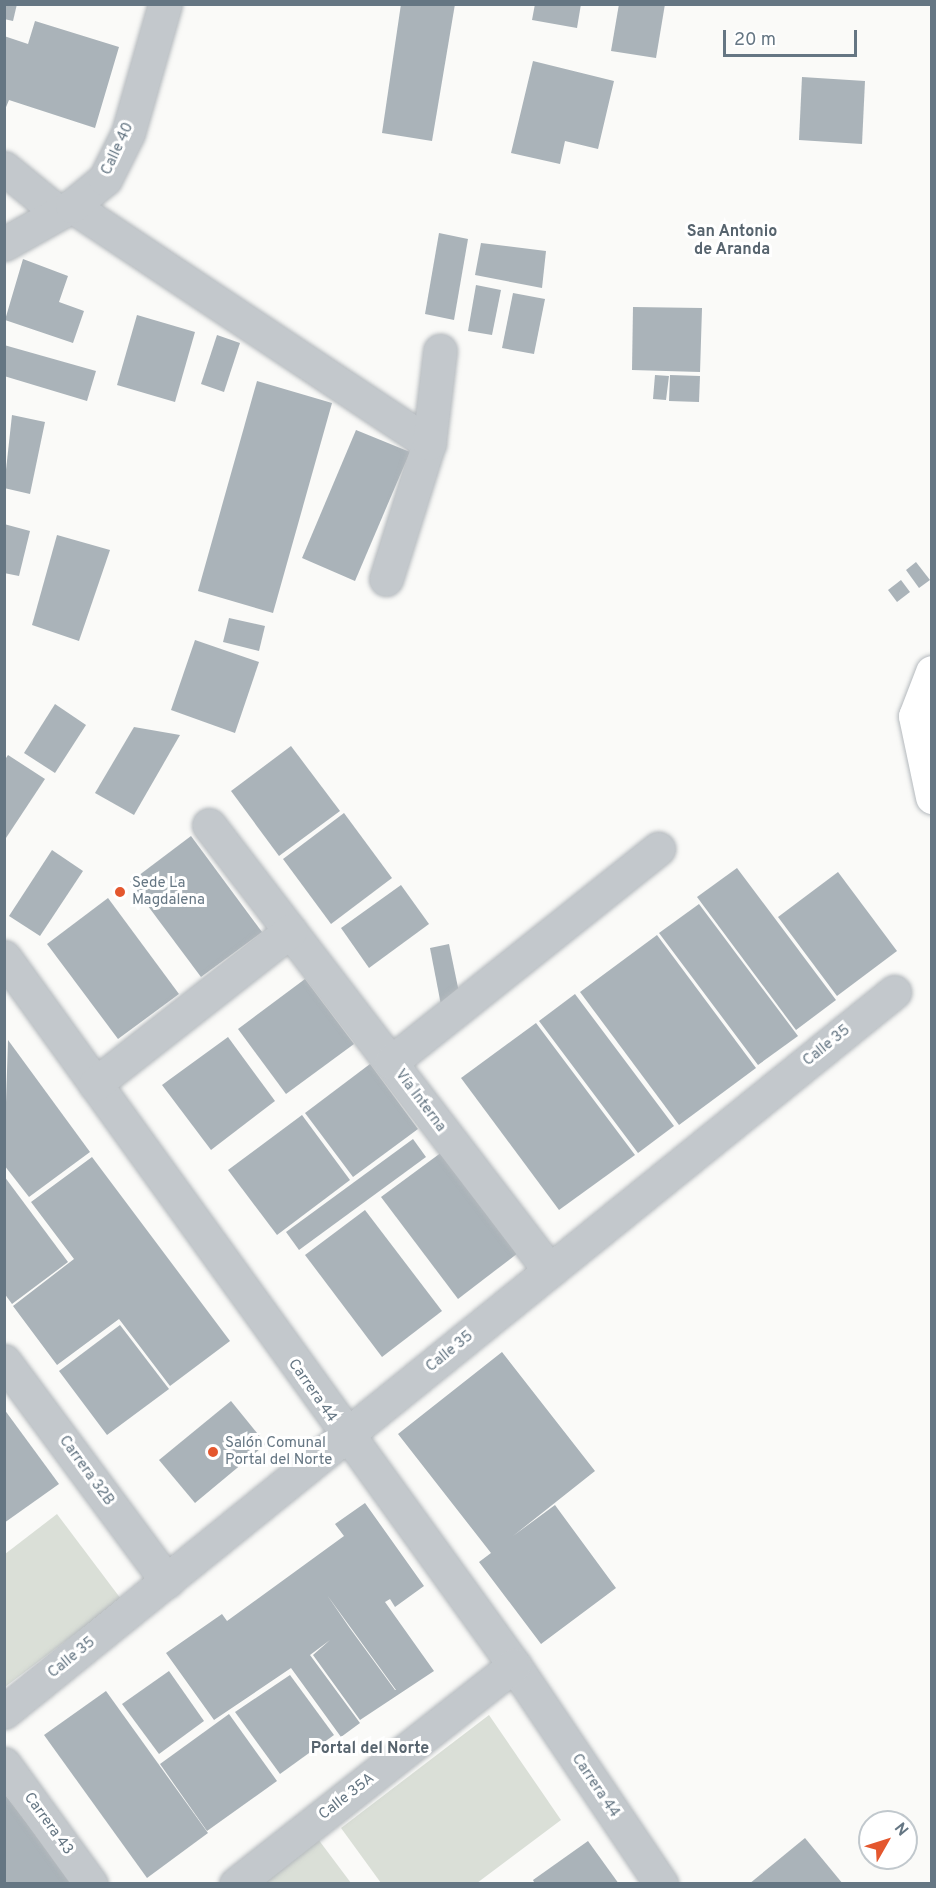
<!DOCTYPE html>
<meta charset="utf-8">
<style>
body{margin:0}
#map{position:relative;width:936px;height:1888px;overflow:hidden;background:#fafaf8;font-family:Overpass,sans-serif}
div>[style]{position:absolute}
.green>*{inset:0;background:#dadfd7}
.building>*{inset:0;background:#aab3b9}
.roads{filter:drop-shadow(0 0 2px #b4b9bd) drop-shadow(0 0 2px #b4b9bd)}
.minor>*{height:33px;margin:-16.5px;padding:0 16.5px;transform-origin:16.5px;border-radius:16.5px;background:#c3c8cc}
.trunk>*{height:33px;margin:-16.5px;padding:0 16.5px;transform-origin:16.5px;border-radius:16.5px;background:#fff}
.dots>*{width:16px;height:16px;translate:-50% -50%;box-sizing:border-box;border:3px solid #fff;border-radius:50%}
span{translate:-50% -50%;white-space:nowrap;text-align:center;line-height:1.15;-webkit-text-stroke:6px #fff;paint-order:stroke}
.street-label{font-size:15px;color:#657683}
.poi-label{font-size:15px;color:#657683}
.left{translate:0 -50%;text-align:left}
.neighbourhood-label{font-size:16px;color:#57646e;font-weight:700}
.frame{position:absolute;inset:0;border:6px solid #657683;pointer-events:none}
.north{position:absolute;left:858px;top:1810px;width:60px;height:60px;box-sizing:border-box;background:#fff;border:2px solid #c1c8cd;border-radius:50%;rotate:51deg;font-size:16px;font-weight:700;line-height:24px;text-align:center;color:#657683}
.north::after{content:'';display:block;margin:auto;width:21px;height:27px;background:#e4572e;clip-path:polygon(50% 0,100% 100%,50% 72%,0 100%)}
.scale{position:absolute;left:723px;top:30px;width:134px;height:27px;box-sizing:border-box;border:3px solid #657683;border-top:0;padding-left:8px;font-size:18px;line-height:21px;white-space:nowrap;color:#657683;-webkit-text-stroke:4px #fff;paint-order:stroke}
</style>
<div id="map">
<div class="green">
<i style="clip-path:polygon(57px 1514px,121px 1599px,5px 1687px,5px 1554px)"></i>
<i style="clip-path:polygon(489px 1715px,561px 1820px,477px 1883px,381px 1883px,341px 1828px)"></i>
<i style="clip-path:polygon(312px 1831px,351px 1883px,245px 1884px)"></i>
</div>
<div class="building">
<i style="clip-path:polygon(4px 4px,17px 4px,13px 21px,4px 19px)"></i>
<i style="clip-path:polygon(401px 4px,455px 4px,432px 141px,382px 133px)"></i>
<i style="clip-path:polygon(535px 4px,581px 4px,577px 28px,532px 20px)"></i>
<i style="clip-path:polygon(619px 4px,665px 4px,656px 58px,611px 51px)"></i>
<i style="clip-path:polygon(35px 21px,119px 47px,95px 128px,9px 100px,4px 112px,4px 36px,28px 44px)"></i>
<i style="clip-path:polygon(533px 61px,614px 81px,598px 149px,565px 141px,560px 164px,511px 153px)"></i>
<i style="clip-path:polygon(802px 77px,865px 81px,862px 144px,799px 140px)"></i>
<i style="clip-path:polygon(439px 233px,468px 239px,454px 320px,425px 314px)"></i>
<i style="clip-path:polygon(481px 243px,546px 251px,542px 288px,475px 275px)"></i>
<i style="clip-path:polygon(23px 259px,68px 276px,59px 302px,84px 311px,73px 343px,5px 320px)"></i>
<i style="clip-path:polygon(476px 285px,501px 290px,492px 335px,468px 331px)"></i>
<i style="clip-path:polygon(513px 293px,545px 299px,534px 354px,502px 348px)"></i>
<i style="clip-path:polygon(633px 307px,702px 308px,700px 372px,632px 370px)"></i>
<i style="clip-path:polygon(137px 315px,195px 332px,175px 402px,117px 385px)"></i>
<i style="clip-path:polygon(217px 335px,240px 343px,224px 392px,201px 384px)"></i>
<i style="clip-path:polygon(4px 345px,96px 371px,87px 401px,4px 376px)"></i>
<i style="clip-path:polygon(655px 375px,669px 376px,666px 400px,653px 399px)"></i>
<i style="clip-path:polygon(670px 375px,700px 376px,699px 402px,669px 401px)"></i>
<i style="clip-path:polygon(257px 381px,332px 403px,273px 613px,198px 591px)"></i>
<i style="clip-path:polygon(12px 415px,45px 422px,30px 494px,4px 488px)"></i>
<i style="clip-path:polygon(356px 430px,410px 452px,355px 581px,302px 558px)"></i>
<i style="clip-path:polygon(4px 524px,30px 531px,19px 576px,4px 573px)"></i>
<i style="clip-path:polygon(57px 535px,110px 550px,79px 641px,32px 625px)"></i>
<i style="clip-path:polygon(916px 562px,930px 580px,919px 588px,906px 570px)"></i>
<i style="clip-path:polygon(901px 580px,910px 592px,897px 602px,888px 590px)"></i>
<i style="clip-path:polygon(229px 618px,265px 626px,259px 651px,223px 642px)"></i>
<i style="clip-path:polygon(195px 640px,259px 662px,235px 733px,171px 710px)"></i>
<i style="clip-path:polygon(55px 704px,86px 725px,55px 773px,24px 753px)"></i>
<i style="clip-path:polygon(134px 727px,180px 735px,134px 815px,95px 793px)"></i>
<i style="clip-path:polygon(291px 746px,340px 811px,279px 856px,231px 791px)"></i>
<i style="clip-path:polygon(8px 755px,45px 779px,4px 841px,4px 761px)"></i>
<i style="clip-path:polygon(344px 813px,392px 878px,331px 924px,283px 859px)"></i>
<i style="clip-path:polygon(191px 836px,262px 932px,201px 977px,130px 882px)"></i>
<i style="clip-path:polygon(52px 850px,83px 871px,40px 936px,9px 916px)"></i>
<i style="clip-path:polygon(737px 868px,836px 1000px,796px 1030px,697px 897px)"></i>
<i style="clip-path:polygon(838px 872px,897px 951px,837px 996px,778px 917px)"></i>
<i style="clip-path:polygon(401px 885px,429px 924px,369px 968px,341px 928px)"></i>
<i style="clip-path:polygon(108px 898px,179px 994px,118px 1039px,47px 944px)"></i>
<i style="clip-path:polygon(699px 904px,798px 1036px,758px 1065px,659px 933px)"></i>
<i style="clip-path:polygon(657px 935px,756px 1068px,679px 1125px,580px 992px)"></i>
<i style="clip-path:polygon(449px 944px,461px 1002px,441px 1005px,430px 948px)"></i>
<i style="clip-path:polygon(305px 979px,354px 1044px,286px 1094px,238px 1029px)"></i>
<i style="clip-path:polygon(575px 994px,674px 1126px,638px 1153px,539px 1021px)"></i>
<i style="clip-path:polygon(536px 1023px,635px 1155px,559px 1210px,461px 1078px)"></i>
<i style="clip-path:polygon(228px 1037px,275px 1101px,211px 1150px,162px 1085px)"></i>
<i style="clip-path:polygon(8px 1040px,90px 1152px,29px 1197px,4px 1165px)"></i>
<i style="clip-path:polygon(370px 1064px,418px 1129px,353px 1177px,305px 1113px)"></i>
<i style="clip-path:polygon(302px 1115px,350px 1180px,277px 1235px,228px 1170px)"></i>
<i style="clip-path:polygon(413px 1139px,426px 1157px,299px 1250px,286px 1232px)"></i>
<i style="clip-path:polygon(442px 1152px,518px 1253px,458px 1299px,381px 1197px)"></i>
<i style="clip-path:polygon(92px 1157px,230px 1341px,170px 1386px,119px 1319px,57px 1365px,13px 1306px,74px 1259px,31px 1202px)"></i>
<i style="clip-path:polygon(4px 1176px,68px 1262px,12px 1304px,4px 1293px)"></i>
<i style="clip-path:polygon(365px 1210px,442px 1311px,382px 1357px,305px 1255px)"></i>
<i style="clip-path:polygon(120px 1325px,169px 1389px,107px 1435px,59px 1371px)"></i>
<i style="clip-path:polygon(502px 1352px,595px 1471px,513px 1536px,555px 1505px,616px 1588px,541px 1644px,479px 1562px,491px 1553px,398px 1434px)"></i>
<i style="clip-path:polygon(231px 1401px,266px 1444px,195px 1503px,159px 1460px)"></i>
<i style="clip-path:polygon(4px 1409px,59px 1484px,4px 1523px)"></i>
<i style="clip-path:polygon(evenodd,365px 1503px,424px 1586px,395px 1607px,390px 1599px,385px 1602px,434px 1671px,360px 1720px,313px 1655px,330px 1640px,310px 1655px,360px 1723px,341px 1737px,291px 1668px,214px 1720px,166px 1653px,222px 1614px,227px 1621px,344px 1536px,335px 1524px,365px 1503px,327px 1595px,396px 1690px,395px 1690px,349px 1627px,327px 1595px)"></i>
<i style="clip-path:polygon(169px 1671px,204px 1721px,159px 1754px,122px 1704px)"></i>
<i style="clip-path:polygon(290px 1675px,334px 1735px,280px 1774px,235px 1712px)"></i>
<i style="clip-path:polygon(106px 1691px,208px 1833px,147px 1878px,44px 1735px)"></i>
<i style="clip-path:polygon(229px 1714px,277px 1781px,207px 1831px,160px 1764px)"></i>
<i style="clip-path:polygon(6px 1796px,73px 1884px,4px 1884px)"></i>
<i style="clip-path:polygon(805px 1838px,843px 1884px,749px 1884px)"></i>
<i style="clip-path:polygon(588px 1841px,619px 1884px,535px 1884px,533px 1880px)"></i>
</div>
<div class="roads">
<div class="minor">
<i style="left:4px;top:168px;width:71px;rotate:39.3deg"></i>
<i style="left:72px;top:206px;width:429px;rotate:33.6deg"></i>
<i style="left:4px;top:244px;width:78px;rotate:-29.2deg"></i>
<i style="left:72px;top:206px;width:43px;rotate:-39.3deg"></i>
<i style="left:105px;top:179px;width:51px;rotate:-63.4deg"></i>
<i style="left:128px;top:133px;width:134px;rotate:-74deg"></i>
<i style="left:386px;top:579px;width:143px;rotate:-72.5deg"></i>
<i style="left:429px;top:443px;width:93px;rotate:-83.2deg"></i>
<i style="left:209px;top:825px;width:561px;rotate:52.6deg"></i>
<i style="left:4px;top:957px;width:873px;rotate:54.23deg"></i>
<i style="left:514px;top:1665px;width:264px;rotate:56.1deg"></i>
<i style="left:391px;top:1062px;width:342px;rotate:-38.6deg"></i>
<i style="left:95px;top:1084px;width:248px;rotate:-38.1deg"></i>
<i style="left:4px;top:1361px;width:274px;rotate:53.5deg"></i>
<i style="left:4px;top:1712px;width:1145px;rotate:-38.97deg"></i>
<i style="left:4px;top:1764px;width:148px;rotate:54.1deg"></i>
<i style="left:236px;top:1884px;width:354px;rotate:-38.2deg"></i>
</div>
<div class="trunk">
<i style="left:932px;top:672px;width:47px;rotate:111.1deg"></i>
<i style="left:915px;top:716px;width:83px;rotate:78.1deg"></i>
</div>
</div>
<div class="dots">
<i style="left:120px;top:892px;background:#e4572e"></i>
<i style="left:213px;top:1452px;background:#e4572e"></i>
</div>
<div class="street-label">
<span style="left:118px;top:149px;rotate:-65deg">Calle 40</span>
<span style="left:827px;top:1046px;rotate:-39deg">Calle 35</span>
<span style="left:420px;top:1101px;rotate:53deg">Vía Interna</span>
<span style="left:450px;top:1352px;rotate:-39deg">Calle 35</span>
<span style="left:312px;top:1391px;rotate:55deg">Carrera 44</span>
<span style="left:86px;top:1471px;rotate:54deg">Carrera 32B</span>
<span style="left:72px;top:1658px;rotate:-39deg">Calle 35</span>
<span style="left:595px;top:1786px;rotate:56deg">Carrera 44</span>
<span style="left:347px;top:1797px;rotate:-38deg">Calle 35A</span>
<span style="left:48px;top:1824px;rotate:54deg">Carrera 43</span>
</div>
<div class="poi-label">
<span class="left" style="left:132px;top:892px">Sede La<br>Magdalena</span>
<span class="left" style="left:225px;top:1452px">Salón Comunal<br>Portal del Norte</span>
</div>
<div class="neighbourhood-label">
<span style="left:732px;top:241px">San Antonio<br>de Aranda</span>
<span style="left:370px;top:1749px">Portal del Norte</span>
</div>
<div class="frame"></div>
<div class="north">N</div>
<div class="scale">20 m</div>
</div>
